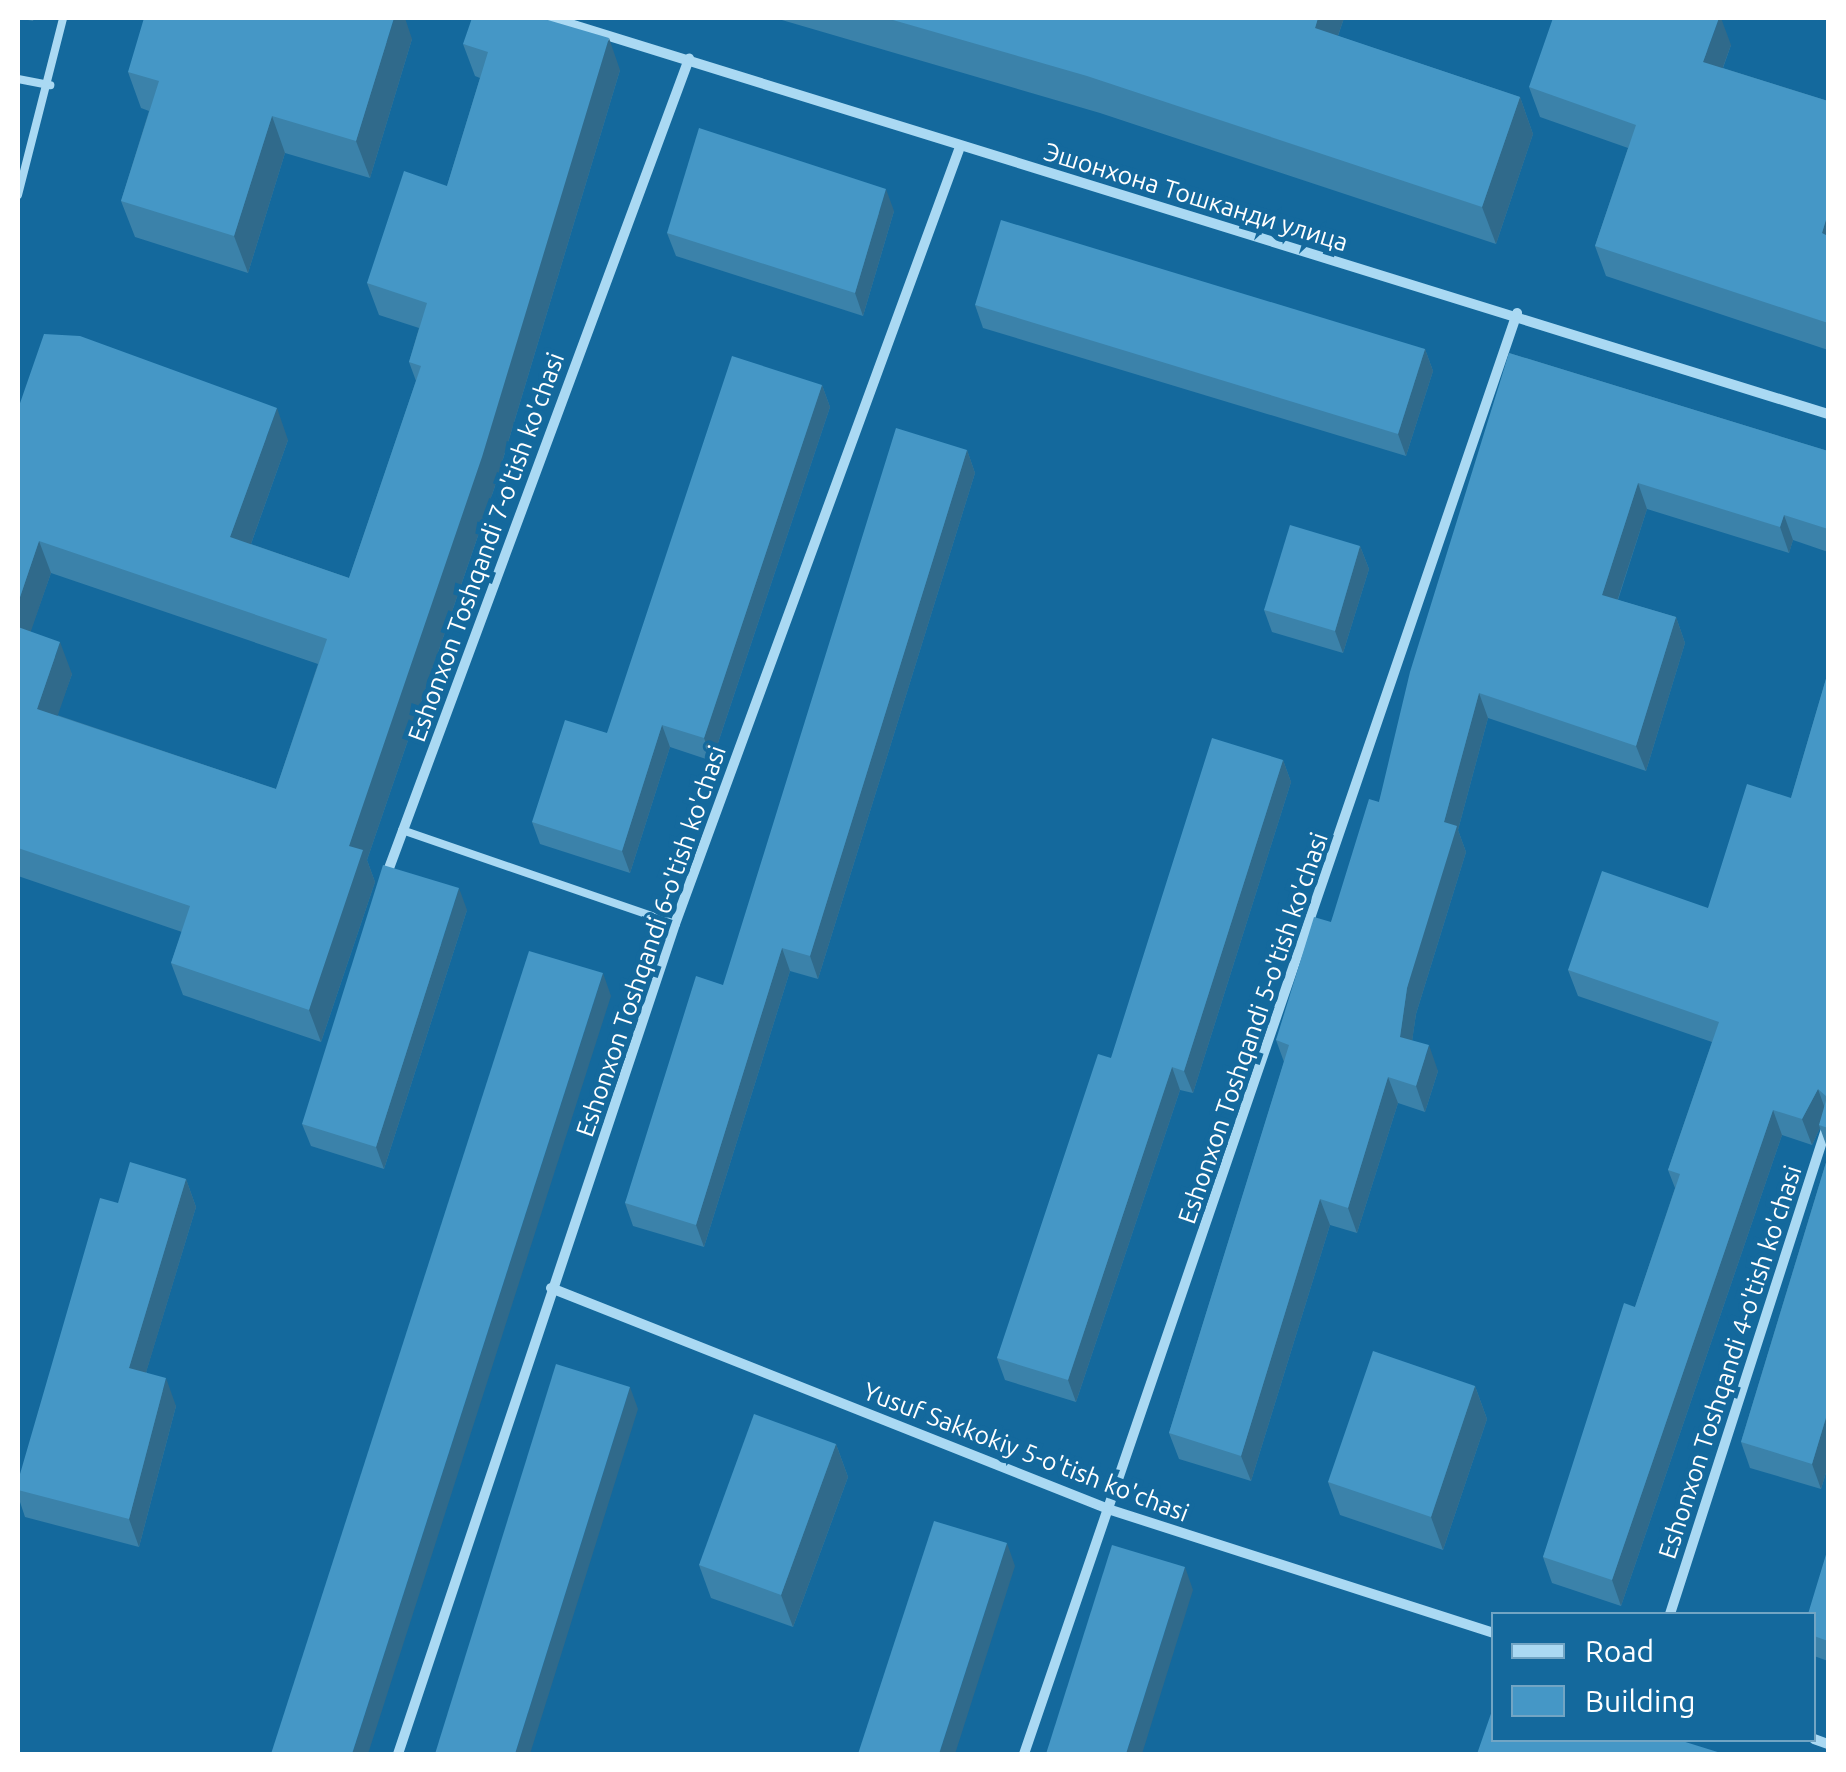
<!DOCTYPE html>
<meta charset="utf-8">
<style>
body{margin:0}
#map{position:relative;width:1846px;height:1772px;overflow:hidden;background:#14699d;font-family:Ubuntu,sans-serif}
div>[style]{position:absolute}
.lane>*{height:8px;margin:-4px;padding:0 4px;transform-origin:4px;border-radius:4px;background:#aad9f3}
.street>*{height:10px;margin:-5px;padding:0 5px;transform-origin:5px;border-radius:5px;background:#aad9f3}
.wall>*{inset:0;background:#3b82aa}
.shaded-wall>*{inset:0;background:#306a8b}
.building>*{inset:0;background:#4597c6}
span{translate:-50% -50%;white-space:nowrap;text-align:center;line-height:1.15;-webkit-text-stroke:10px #14699d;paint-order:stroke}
.street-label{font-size:25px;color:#fff}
.frame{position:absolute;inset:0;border:20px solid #fff;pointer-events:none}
.legend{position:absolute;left:1491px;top:1612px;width:325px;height:130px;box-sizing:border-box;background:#14699d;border:2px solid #72a5c4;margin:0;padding:12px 18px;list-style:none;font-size:30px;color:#fff}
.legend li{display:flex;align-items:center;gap:20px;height:50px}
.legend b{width:50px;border:2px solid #72a5c4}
</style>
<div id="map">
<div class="lane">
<i style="left:18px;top:79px;width:33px;rotate:11deg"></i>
<i style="left:18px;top:195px;width:183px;rotate:-75.7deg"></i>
<i style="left:402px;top:830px;width:289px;rotate:19deg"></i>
</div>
<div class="street">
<i style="left:551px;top:18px;width:1337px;rotate:17.23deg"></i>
<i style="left:385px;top:879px;width:875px;rotate:-69.66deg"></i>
<i style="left:551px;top:1288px;width:602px;rotate:21.62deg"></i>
<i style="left:1111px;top:1510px;width:402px;rotate:17.8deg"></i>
<i style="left:1670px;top:1614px;width:516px;rotate:-72.16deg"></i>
<i style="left:1814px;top:1739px;width:15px;rotate:20deg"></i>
<i style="left:398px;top:1754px;width:875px;rotate:-71.54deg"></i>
<i style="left:675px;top:924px;width:828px;rotate:-69.86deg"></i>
<i style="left:1024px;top:1754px;width:1523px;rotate:-71.11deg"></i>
</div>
<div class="wall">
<i style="clip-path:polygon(18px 18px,34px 18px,33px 21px)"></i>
<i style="clip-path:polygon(775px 18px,1344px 18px,1338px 36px,1520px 97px,1533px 134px,1496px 244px,1100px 113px)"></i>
<i style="clip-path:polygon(412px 39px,370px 178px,285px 153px,248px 273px,135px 237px,121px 201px,149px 111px,141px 108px,128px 72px)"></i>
<i style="clip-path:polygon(evenodd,463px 44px,620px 70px,494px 489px,367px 860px,375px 882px,321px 1042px,183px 995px,171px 963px,182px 932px,18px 876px,18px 409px,288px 440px,251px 544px,349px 578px,416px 381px,409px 362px,419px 328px,379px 315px,367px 283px,447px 186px,480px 78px,475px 76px,463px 44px,51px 573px,318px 664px,276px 789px,57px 715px,72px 674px,30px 632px,51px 573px)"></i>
<i style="clip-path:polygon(1731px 45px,1723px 68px,1828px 101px,1828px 350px,1606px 276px,1595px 246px,1628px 148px,1540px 117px,1529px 87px)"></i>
<i style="clip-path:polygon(894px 211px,863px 316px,676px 256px,667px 233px)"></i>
<i style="clip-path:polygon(975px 305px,1425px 349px,1433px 371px,1406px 456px,983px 328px)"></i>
<i style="clip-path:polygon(1509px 353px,1828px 451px,1828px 552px,1793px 540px,1789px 553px,1647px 509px,1618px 600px,1676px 617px,1685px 643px,1646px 771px,1488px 718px,1458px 830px,1466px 852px,1416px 1014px,1412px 1041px,1438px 1071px,1425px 1112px,1398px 1103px,1357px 1233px,1330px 1225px,1251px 1481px,1179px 1459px,1169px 1433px,1284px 1062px,1276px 1040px,1331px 922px,1379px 802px)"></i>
<i style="clip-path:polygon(822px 385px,830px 407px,712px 761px,670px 747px,630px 873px,540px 844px,532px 822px,607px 733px)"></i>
<i style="clip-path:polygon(967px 450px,975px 473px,818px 979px,790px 971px,704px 1247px,633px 1226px,625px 1203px)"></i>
<i style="clip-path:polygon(1360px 546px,1369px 569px,1343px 653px,1272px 632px,1264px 610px)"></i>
<i style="clip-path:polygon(1828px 672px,1828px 1150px,1820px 1128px,1812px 1145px,1782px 1135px,1621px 1606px,1552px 1583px,1543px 1557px,1635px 1307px,1675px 1188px,1668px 1170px,1712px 1042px,1578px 996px,1568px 970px,1708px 908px,1791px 798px)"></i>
<i style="clip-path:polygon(1283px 760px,1291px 782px,1193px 1093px,1180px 1090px,1076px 1402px,1005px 1380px,997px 1358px,1111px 1058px)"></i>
<i style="clip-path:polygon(467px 910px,384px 1169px,311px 1146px,302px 1124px)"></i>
<i style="clip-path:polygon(1828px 1156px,1828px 1466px,1821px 1489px,1750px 1468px,1741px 1442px)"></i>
<i style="clip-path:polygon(186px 1179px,196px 1207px,146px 1372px,176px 1406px,139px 1547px,25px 1517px,18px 1496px,18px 1481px,118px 1203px)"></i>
<i style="clip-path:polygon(1475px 1386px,1487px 1419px,1443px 1550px,1340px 1515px,1328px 1482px)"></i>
<i style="clip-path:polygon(836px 1444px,848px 1477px,793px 1627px,711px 1598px,699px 1565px)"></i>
<i style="clip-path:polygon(1828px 1549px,1828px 1661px,1814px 1656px,1814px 1614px)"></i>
</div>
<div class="shaded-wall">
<i style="clip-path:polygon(394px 18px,405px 18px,412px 39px,370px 178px,356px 141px)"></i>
<i style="clip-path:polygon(1318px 18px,1344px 18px,1328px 65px,1315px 28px)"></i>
<i style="clip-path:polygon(1719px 18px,1721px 18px,1731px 45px,1714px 92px,1703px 62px)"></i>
<i style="clip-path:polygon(609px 38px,620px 70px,494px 489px,367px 860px,375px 882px,321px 1042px,309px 1010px,349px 846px)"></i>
<i style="clip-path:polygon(1520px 97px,1533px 134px,1496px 244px,1482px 207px)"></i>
<i style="clip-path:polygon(272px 116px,285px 153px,248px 273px,234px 236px)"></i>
<i style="clip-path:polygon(886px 189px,894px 211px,863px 316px,855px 293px)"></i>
<i style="clip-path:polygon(1828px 213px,1828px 251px,1822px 233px)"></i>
<i style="clip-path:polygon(1425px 349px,1433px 371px,1406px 456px,1398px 434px)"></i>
<i style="clip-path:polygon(822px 385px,830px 407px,712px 761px,704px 738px)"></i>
<i style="clip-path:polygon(277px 408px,288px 440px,242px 569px,230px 537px)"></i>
<i style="clip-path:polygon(967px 450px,975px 473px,818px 979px,810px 956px)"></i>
<i style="clip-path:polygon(1638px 483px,1647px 509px,1611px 620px,1602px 595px)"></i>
<i style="clip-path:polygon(1784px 515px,1793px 540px,1789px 553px,1780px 527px)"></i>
<i style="clip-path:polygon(39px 541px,51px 573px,22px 657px,18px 646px,18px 603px)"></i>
<i style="clip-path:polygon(1360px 546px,1369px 569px,1343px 653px,1335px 631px)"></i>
<i style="clip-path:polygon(1676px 617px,1685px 643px,1646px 771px,1636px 746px)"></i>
<i style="clip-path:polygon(60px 642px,72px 674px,49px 741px,37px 709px)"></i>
<i style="clip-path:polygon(1479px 693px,1488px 718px,1458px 830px,1466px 852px,1416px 1014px,1409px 1063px,1400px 1037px,1407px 988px,1444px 822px)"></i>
<i style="clip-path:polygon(662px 725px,670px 747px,630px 873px,622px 851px)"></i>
<i style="clip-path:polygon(1283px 760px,1291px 782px,1193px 1093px,1184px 1071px)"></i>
<i style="clip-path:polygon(459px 888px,467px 910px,384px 1169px,376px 1147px)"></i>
<i style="clip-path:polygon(782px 948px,790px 971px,704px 1247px,696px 1225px)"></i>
<i style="clip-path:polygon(603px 973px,611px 996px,368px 1754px,352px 1754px)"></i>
<i style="clip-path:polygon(1429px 1045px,1438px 1071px,1425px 1112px,1416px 1086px)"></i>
<i style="clip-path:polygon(1172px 1067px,1180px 1090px,1076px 1402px,1068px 1380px)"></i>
<i style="clip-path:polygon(1388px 1077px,1398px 1103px,1357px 1233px,1348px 1208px)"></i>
<i style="clip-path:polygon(1818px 1089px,1827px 1114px,1819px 1125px,1820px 1128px,1812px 1145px,1802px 1119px)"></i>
<i style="clip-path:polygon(1773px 1110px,1782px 1135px,1621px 1606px,1612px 1580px)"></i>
<i style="clip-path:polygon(186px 1179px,196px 1207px,139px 1396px,129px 1368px)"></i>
<i style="clip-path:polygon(1320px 1199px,1330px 1225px,1251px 1481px,1241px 1456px)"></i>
<i style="clip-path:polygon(166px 1378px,176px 1406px,139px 1547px,129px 1519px)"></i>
<i style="clip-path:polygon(1475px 1386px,1487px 1419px,1443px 1550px,1431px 1517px)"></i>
<i style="clip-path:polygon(630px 1387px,638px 1409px,530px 1754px,515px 1754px)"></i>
<i style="clip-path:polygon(1828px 1411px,1828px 1466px,1821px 1489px,1812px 1464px)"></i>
<i style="clip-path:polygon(836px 1444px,848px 1477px,793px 1627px,781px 1595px)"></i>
<i style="clip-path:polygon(1007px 1543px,1015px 1566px,955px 1754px,939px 1754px)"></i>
<i style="clip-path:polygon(1185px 1567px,1193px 1590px,1142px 1754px,1126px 1754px)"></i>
</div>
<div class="building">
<i style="clip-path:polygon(144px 18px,394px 18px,356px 141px,272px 116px,234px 236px,121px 201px,159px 81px,128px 72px)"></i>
<i style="clip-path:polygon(472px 18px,541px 18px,609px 38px,482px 457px,349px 846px,363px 850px,309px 1010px,171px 963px,190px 906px,18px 848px,18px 627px,60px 642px,37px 709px,276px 789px,327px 639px,39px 541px,18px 603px,18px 409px,44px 334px,80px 336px,277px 408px,230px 537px,349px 578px,421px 366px,409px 362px,427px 303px,367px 283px,404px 171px,447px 186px,488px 52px,463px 44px)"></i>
<i style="clip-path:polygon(886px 18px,1318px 18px,1315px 28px,1520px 97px,1482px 207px,1087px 76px)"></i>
<i style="clip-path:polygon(1553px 18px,1719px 18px,1703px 62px,1828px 101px,1828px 213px,1822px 233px,1828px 236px,1828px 323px,1595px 246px,1636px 125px,1529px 87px)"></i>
<i style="clip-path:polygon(699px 128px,886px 189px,855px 293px,667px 233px)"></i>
<i style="clip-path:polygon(1001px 220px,1425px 349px,1398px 434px,975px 305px)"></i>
<i style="clip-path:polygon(1509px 353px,1828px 451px,1828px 529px,1784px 515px,1780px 527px,1638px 483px,1602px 595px,1676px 617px,1636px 746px,1479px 693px,1444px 822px,1457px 826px,1407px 988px,1400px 1037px,1429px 1045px,1416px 1086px,1388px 1077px,1348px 1208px,1320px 1199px,1241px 1456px,1169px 1433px,1289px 1045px,1276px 1040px,1314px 917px,1331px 922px,1369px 799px,1379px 802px,1410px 672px)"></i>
<i style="clip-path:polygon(732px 356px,822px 385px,704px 738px,662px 725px,622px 851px,532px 822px,565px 720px,607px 733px)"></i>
<i style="clip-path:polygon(896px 428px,967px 450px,810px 956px,782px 948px,696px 1225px,625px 1203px,696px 976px,723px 985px)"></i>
<i style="clip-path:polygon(1290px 525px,1360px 546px,1335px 631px,1264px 610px)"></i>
<i style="clip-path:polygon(1828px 672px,1828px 1128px,1819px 1125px,1827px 1097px,1818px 1089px,1802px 1119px,1773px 1110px,1612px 1580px,1543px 1557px,1624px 1303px,1635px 1307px,1680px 1174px,1668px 1170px,1719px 1022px,1568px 970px,1602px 871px,1708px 908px,1747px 784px,1791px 798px)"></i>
<i style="clip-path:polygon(1212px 738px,1283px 760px,1184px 1071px,1172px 1067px,1068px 1380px,997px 1358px,1098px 1054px,1111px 1058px)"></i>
<i style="clip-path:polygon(383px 865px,459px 888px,376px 1147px,302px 1124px)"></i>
<i style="clip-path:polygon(529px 951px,603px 973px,352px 1754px,271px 1754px)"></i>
<i style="clip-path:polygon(1828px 1156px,1828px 1411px,1812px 1464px,1741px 1442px)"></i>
<i style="clip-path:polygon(130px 1162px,186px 1179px,129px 1368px,166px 1378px,129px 1519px,18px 1490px,18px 1481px,100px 1198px,118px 1203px)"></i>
<i style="clip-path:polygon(1373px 1351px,1475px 1386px,1431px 1517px,1328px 1482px)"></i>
<i style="clip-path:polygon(556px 1364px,630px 1387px,515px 1754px,435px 1754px)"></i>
<i style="clip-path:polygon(754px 1414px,836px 1444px,781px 1595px,699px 1565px)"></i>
<i style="clip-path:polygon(934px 1521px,1007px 1543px,939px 1754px,858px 1754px)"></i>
<i style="clip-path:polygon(1112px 1545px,1185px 1567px,1126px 1754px,1046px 1754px)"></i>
<i style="clip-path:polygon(1828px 1548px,1828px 1641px,1814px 1636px,1814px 1614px,1808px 1614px)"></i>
<i style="clip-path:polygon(1494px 1705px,1494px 1740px,1679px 1740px,1724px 1754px,1477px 1754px)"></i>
</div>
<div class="street-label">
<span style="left:1196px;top:197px;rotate:17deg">Эшонхона Тошканди улица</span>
<span style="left:486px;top:547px;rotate:-70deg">Eshonxon Toshqandi 7-o'tish ko'chasi</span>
<span style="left:651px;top:941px;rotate:-71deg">Eshonxon Toshqandi 6-o'tish ko'chasi</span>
<span style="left:1253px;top:1028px;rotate:-71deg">Eshonxon Toshqandi 5-o'tish ko'chasi</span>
<span style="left:1730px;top:1362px;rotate:-72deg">Eshonxon Toshqandi 4-o'tish ko'chasi</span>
<span style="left:1026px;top:1452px;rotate:21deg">Yusuf Sakkokiy 5-o'tish ko'chasi</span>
</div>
<div class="frame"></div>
<ul class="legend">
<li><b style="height:12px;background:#aad9f3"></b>Road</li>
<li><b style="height:28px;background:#4597c6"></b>Building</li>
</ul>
</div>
